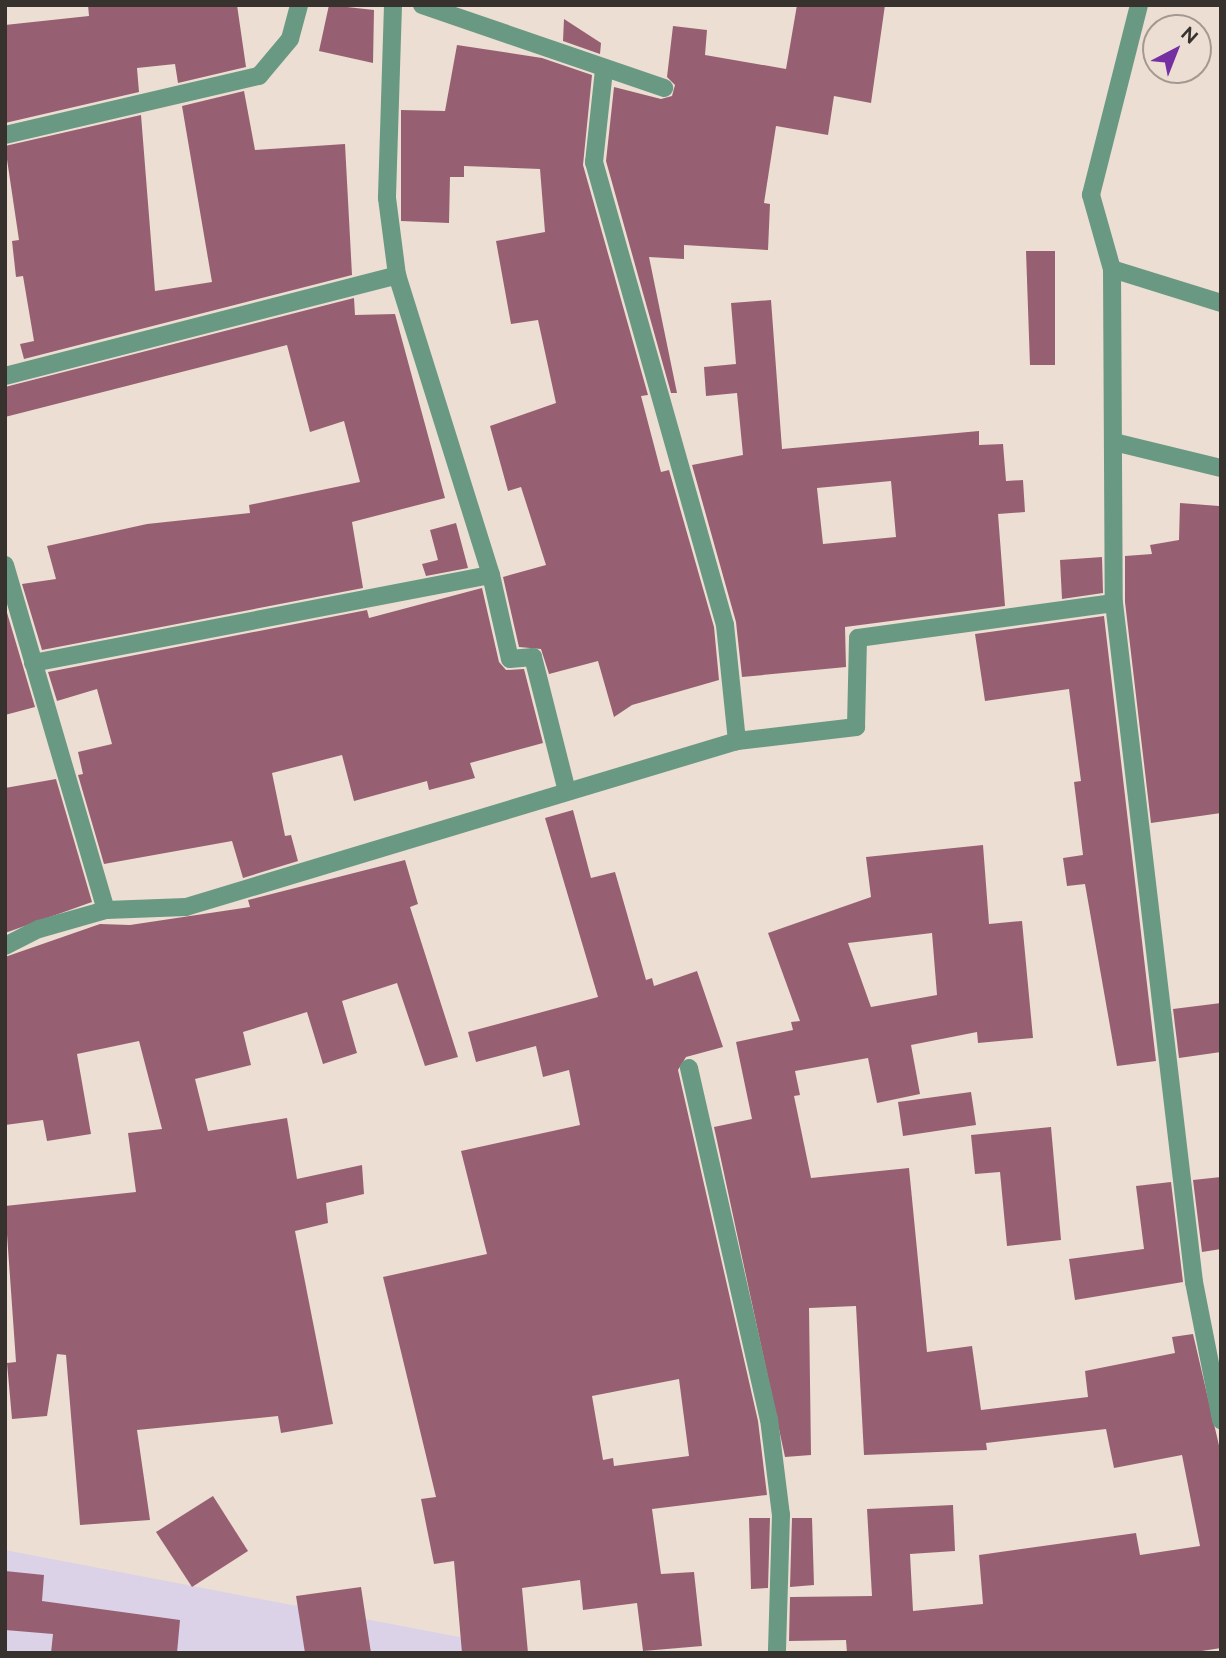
<!DOCTYPE html>
<style>
body{margin:0}
#map{position:relative;width:1226px;height:1658px;overflow:hidden;background:#ecded2;font-family:Raleway,sans-serif}
div>[style]{position:absolute}
.commercial>*{inset:0;background:#dbd2e7}
.building>*{inset:0;background:#976072}
.minor>*{height:18px;margin:-9px;padding:0 9px;transform-origin:9px;border-radius:9px;background:#6a9983}
span{translate:-50% -50%;white-space:nowrap;text-align:center;line-height:1.15;-webkit-text-stroke:7px #ecded2;paint-order:stroke}
.frame{position:absolute;inset:0;border:7px solid #38322e;pointer-events:none}
.north{position:absolute;left:1142px;top:14px;width:70px;height:70px;box-sizing:border-box;background:#ecded2;border:2px solid #a49990;border-radius:50%;rotate:42deg;font-size:19px;font-weight:700;line-height:28px;text-align:center;color:#38322e}
.north::after{content:'';display:block;margin:auto;width:24px;height:32px;background:#742fa3;clip-path:polygon(50% 0,100% 100%,50% 72%,0 100%)}
</style>
<div id="map">
<div class="commercial">
<i style="clip-path:polygon(5px 1550px,542px 1653px,5px 1653px)"></i>
</div>
<div class="building">
<i style="clip-path:polygon(88px 5px,237px 5px,246px 67px,178px 83px,175px 64px,137px 68px,139px 92px,5px 123px,5px 25px,89px 16px)"></i>
<i style="clip-path:polygon(329px 5px,374px 10px,373px 63px,319px 51px)"></i>
<i style="clip-path:polygon(797px 5px,885px 5px,871px 103px,834px 96px,828px 135px,776px 126px,764px 203px,770px 204px,768px 250px,684px 245px,684px 259px,649px 257px,677px 393px,671px 393px,606px 161px,614px 87px,661px 99px,672px 96px,675px 85px,667px 77px,673px 26px,707px 30px,705px 55px,786px 69px)"></i>
<i style="clip-path:polygon(564px 19px,601px 43px,600px 54px,563px 41px)"></i>
<i style="clip-path:polygon(457px 45px,542px 58px,592px 75px,583px 165px,648px 395px,641px 396px,661px 472px,669px 470px,714px 627px,719px 680px,632px 705px,614px 717px,598px 661px,549px 674px,541px 649px,519px 647px,503px 577px,546px 565px,521px 487px,508px 491px,490px 426px,556px 403px,538px 320px,511px 324px,496px 241px,545px 232px,540px 169px,464px 166px,464px 177px,450px 177px,449px 223px,401px 221px,401px 110px,445px 111px)"></i>
<i style="clip-path:polygon(244px 91px,255px 150px,345px 144px,352px 275px,24px 359px,20px 344px,34px 341px,23px 276px,16px 277px,12px 241px,19px 240px,5px 146px,141px 115px,155px 291px,212px 282px,182px 106px)"></i>
<i style="clip-path:polygon(1026px 251px,1055px 251px,1055px 365px,1030px 365px)"></i>
<i style="clip-path:polygon(354px 298px,355px 315px,395px 314px,445px 498px,352px 522px,363px 588px,42px 650px,22px 584px,56px 579px,47px 546px,147px 524px,250px 513px,249px 505px,360px 482px,344px 421px,310px 432px,287px 345px,5px 417px,5px 387px)"></i>
<i style="clip-path:polygon(evenodd,771px 300px,782px 449px,979px 431px,979px 445px,1003px 444px,1006px 481px,1023px 480px,1025px 512px,998px 514px,1005px 606px,845px 627px,846px 667px,742px 677px,736px 622px,692px 465px,743px 455px,737px 393px,706px 396px,704px 367px,736px 364px,731px 303px,771px 300px,891px 481px,896px 537px,823px 544px,817px 488px,891px 481px)"></i>
<i style="clip-path:polygon(1180px 503px,1219px 506px,1221px 813px,1151px 823px,1125px 602px,1125px 556px,1152px 554px,1150px 545px,1179px 540px)"></i>
<i style="clip-path:polygon(456px 523px,468px 568px,426px 576px,422px 564px,438px 560px,430px 530px)"></i>
<i style="clip-path:polygon(1102px 557px,1103px 593px,1062px 599px,1060px 560px)"></i>
<i style="clip-path:polygon(482px 588px,499px 662px,506px 670px,524px 669px,543px 743px,470px 763px,475px 778px,429px 790px,427px 781px,354px 801px,342px 755px,272px 773px,285px 836px,291px 835px,298px 861px,243px 878px,232px 841px,104px 864px,78px 775px,83px 774px,78px 752px,112px 744px,97px 689px,57px 701px,48px 672px,367px 610px,369px 618px)"></i>
<i style="clip-path:polygon(5px 606px,35px 707px,5px 715px)"></i>
<i style="clip-path:polygon(1104px 616px,1156px 1061px,1117px 1066px,1085px 884px,1067px 886px,1063px 858px,1083px 855px,1074px 782px,1081px 781px,1069px 689px,985px 701px,975px 634px)"></i>
<i style="clip-path:polygon(56px 779px,92px 902px,5px 933px,5px 788px)"></i>
<i style="clip-path:polygon(evenodd,573px 810px,591px 878px,615px 872px,646px 980px,652px 978px,654px 986px,697px 971px,723px 1047px,686px 1057px,678px 1070px,758px 1421px,767px 1495px,652px 1509px,661px 1574px,694px 1572px,702px 1646px,643px 1651px,637px 1603px,583px 1610px,580px 1580px,522px 1588px,528px 1653px,462px 1653px,454px 1561px,434px 1564px,421px 1499px,436px 1497px,383px 1277px,487px 1254px,461px 1151px,580px 1125px,569px 1070px,543px 1077px,536px 1046px,476px 1062px,468px 1032px,598px 997px,545px 818px,573px 810px,679px 1379px,689px 1456px,614px 1466px,613px 1458px,603px 1460px,592px 1396px,679px 1379px)"></i>
<i style="clip-path:polygon(evenodd,983px 845px,989px 924px,1022px 921px,1033px 1038px,978px 1043px,977px 1032px,911px 1045px,920px 1094px,877px 1103px,868px 1058px,795px 1071px,800px 1095px,794px 1096px,811px 1178px,909px 1168px,927px 1352px,972px 1346px,981px 1410px,1088px 1397px,1085px 1371px,1175px 1353px,1172px 1337px,1193px 1334px,1221px 1454px,1221px 1648px,1189px 1653px,847px 1653px,846px 1640px,789px 1641px,790px 1597px,872px 1596px,867px 1509px,953px 1505px,955px 1551px,910px 1554px,913px 1611px,983px 1604px,979px 1555px,1136px 1533px,1140px 1555px,1200px 1546px,1182px 1455px,1114px 1468px,1106px 1429px,986px 1443px,987px 1450px,864px 1455px,856px 1306px,809px 1308px,811px 1455px,785px 1457px,714px 1127px,752px 1119px,736px 1042px,793px 1030px,791px 1022px,800px 1021px,768px 933px,871px 897px,866px 857px,983px 845px,932px 933px,937px 995px,871px 1007px,848px 943px,932px 933px)"></i>
<i style="clip-path:polygon(405px 860px,418px 904px,410px 907px,458px 1057px,425px 1066px,397px 983px,342px 1001px,357px 1053px,323px 1064px,307px 1012px,243px 1032px,251px 1065px,195px 1079px,208px 1131px,287px 1118px,297px 1179px,362px 1165px,364px 1194px,326px 1203px,328px 1223px,295px 1231px,333px 1424px,281px 1433px,278px 1416px,137px 1430px,150px 1520px,80px 1525px,66px 1355px,57px 1354px,47px 1416px,12px 1419px,7px 1363px,16px 1362px,5px 1206px,136px 1192px,128px 1133px,162px 1129px,139px 1041px,77px 1054px,91px 1134px,47px 1141px,43px 1120px,5px 1125px,5px 957px,100px 924px,130px 925px,250px 907px,248px 900px)"></i>
<i style="clip-path:polygon(1221px 1003px,1221px 1052px,1179px 1058px,1173px 1009px)"></i>
<i style="clip-path:polygon(971px 1092px,976px 1125px,903px 1136px,898px 1102px)"></i>
<i style="clip-path:polygon(1051px 1127px,1061px 1240px,1007px 1246px,1000px 1172px,975px 1174px,971px 1135px)"></i>
<i style="clip-path:polygon(1221px 1177px,1221px 1249px,1202px 1252px,1193px 1180px)"></i>
<i style="clip-path:polygon(1171px 1182px,1183px 1282px,1075px 1300px,1069px 1259px,1144px 1249px,1136px 1186px)"></i>
<i style="clip-path:polygon(213px 1496px,248px 1551px,192px 1587px,156px 1532px)"></i>
<i style="clip-path:polygon(749px 1518px,770px 1518px,768px 1588px,751px 1589px)"></i>
<i style="clip-path:polygon(792px 1518px,812px 1518px,814px 1585px,790px 1587px)"></i>
<i style="clip-path:polygon(5px 1571px,44px 1575px,42px 1601px,180px 1620px,177px 1653px,51px 1653px,53px 1634px,5px 1630px)"></i>
<i style="clip-path:polygon(361px 1587px,371px 1653px,305px 1653px,296px 1596px)"></i>
</div>
<div class="minor">
<i style="left:393px;top:5px;width:193px;rotate:91.8deg"></i>
<i style="left:387px;top:198px;width:78px;rotate:82.6deg"></i>
<i style="left:397px;top:275px;width:314px;rotate:72.6deg"></i>
<i style="left:491px;top:575px;width:86px;rotate:77.3deg"></i>
<i style="left:510px;top:659px;width:23px;rotate:-5deg"></i>
<i style="left:533px;top:657px;width:138px;rotate:75.8deg"></i>
<i style="left:422px;top:5px;width:256px;rotate:18.9deg"></i>
<i style="left:1139px;top:5px;width:196px;rotate:104.2deg"></i>
<i style="left:1091px;top:195px;width:77px;rotate:74.2deg"></i>
<i style="left:1112px;top:269px;width:334px;rotate:89.7deg"></i>
<i style="left:1114px;top:603px;width:684px;rotate:83.28deg"></i>
<i style="left:1194px;top:1282px;width:141px;rotate:78.9deg"></i>
<i style="left:604px;top:70px;width:93px;rotate:96.2deg"></i>
<i style="left:594px;top:162px;width:481px;rotate:74.2deg"></i>
<i style="left:725px;top:625px;width:117px;rotate:84.1deg"></i>
<i style="left:5px;top:135px;width:261px;rotate:-13.1deg"></i>
<i style="left:259px;top:76px;width:48px;rotate:-50deg"></i>
<i style="left:290px;top:39px;width:35px;rotate:-75deg"></i>
<i style="left:1112px;top:269px;width:114px;rotate:17.3deg"></i>
<i style="left:5px;top:376px;width:405px;rotate:-14.4deg"></i>
<i style="left:1114px;top:442px;width:110px;rotate:13.7deg"></i>
<i style="left:5px;top:565px;width:359px;rotate:73.7deg"></i>
<i style="left:33px;top:663px;width:466px;rotate:-10.9deg"></i>
<i style="left:5px;top:946px;width:38px;rotate:-27deg"></i>
<i style="left:39px;top:929px;width:70px;rotate:-15.8deg"></i>
<i style="left:106px;top:910px;width:80px;rotate:-2.1deg"></i>
<i style="left:186px;top:907px;width:575px;rotate:-16.77deg"></i>
<i style="left:737px;top:741px;width:120px;rotate:-6.7deg"></i>
<i style="left:856px;top:727px;width:89px;rotate:-88.7deg"></i>
<i style="left:858px;top:638px;width:258px;rotate:-7.8deg"></i>
<i style="left:689px;top:1068px;width:360px;rotate:77.2deg"></i>
<i style="left:769px;top:1419px;width:97px;rotate:82.9deg"></i>
<i style="left:781px;top:1515px;width:138px;rotate:91.7deg"></i>
</div>
<div class="frame"></div>
<div class="north">N</div>
</div>
